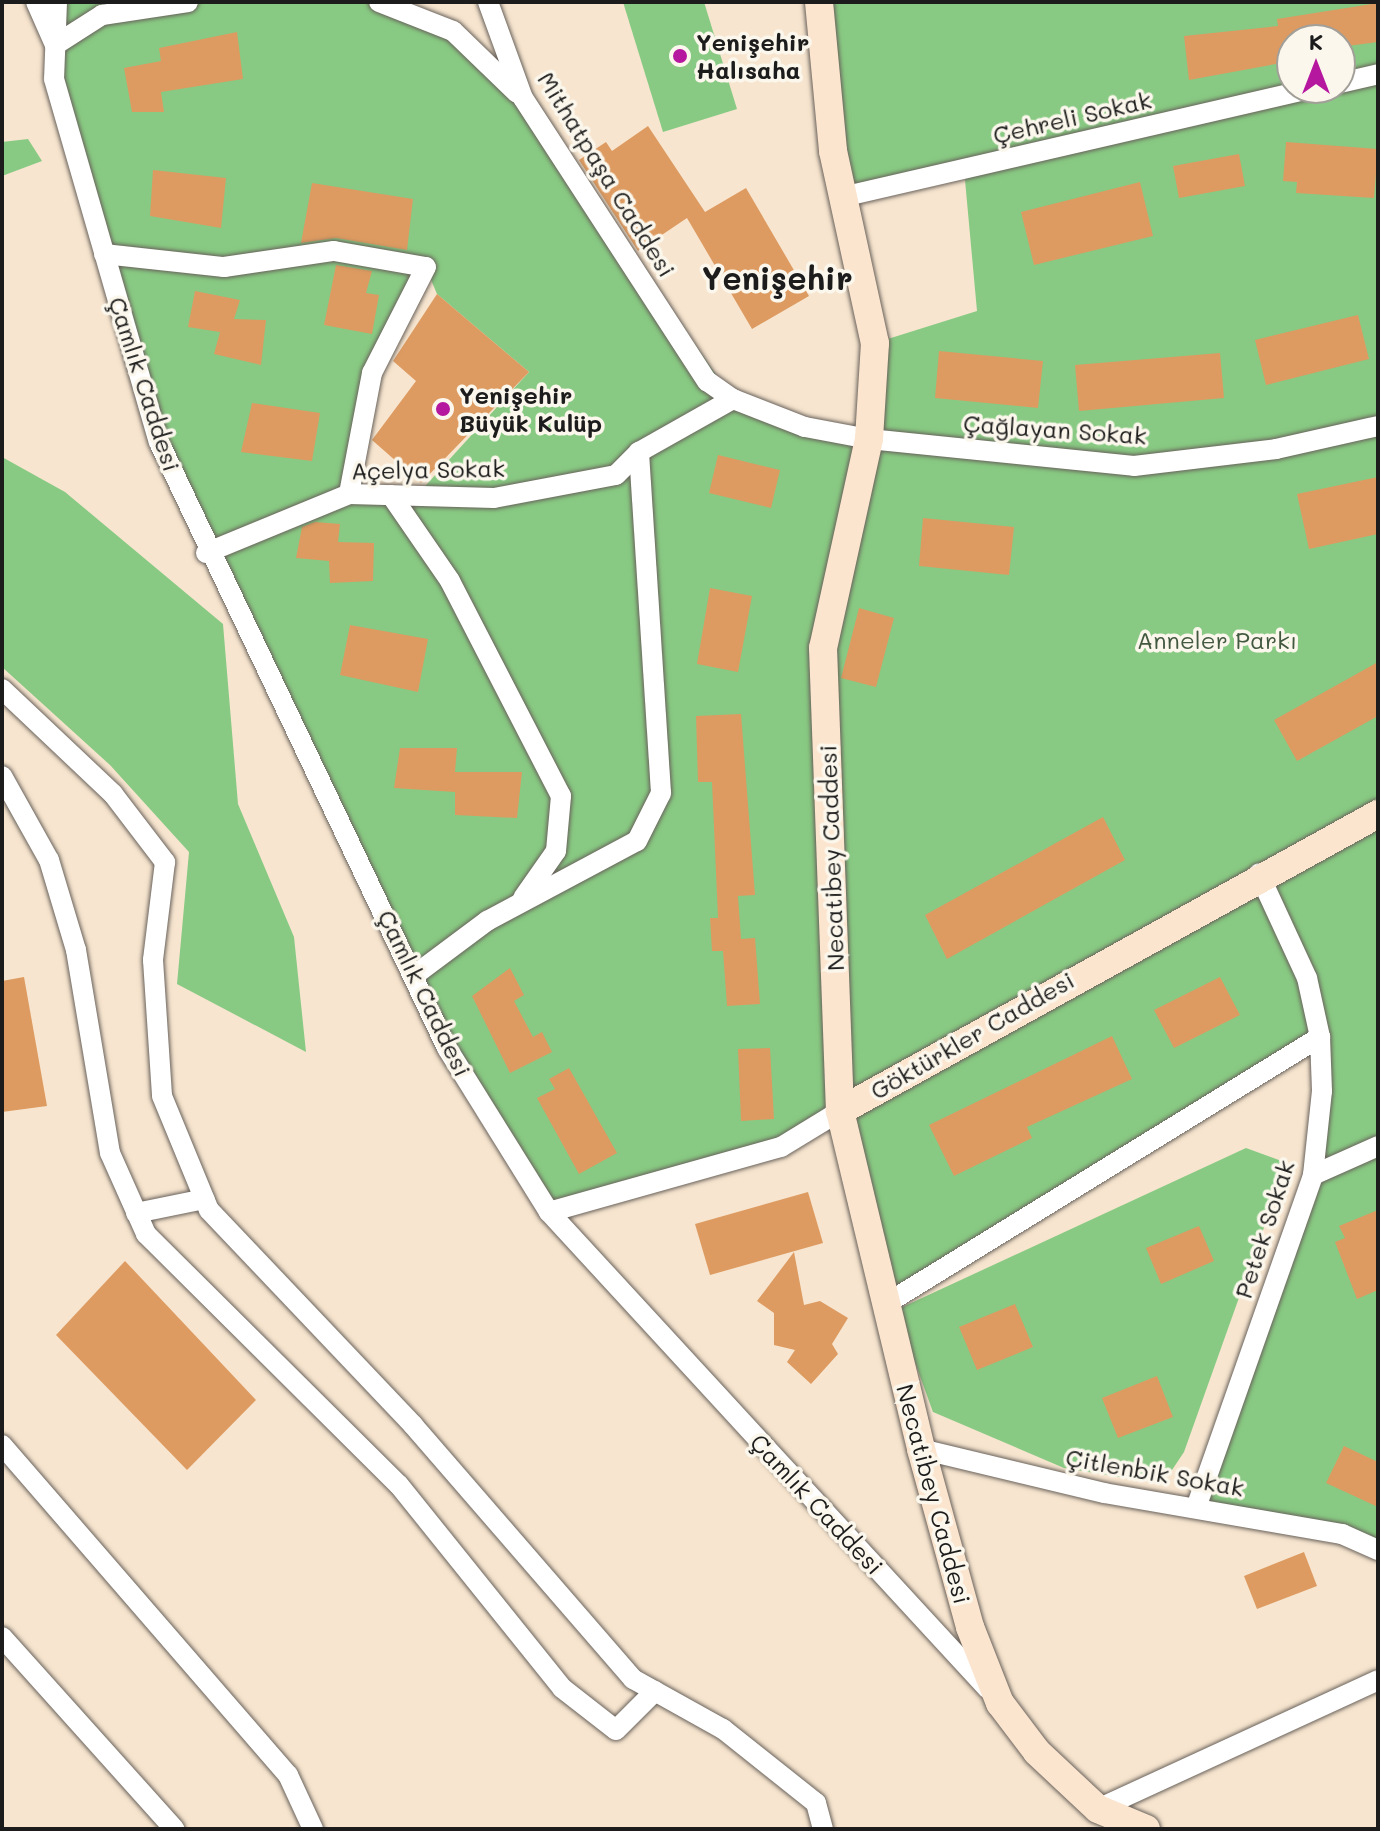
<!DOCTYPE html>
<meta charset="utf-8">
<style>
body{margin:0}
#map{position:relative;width:1380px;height:1831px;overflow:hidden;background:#f7e5cf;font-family:Mali,sans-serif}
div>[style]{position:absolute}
.green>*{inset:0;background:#88ca83}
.building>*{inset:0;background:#dd9b61}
.roads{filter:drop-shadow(0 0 2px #69625b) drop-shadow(0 0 2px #69625b)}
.street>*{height:20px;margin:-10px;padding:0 10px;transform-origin:10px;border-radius:10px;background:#fff}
.secondary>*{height:28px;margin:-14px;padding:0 14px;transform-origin:14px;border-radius:14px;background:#fce5cf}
.dots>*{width:22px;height:22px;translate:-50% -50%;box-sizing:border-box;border:4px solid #fbf7ec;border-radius:50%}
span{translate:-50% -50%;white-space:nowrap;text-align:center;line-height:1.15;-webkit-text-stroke:7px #fbf7ec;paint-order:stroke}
.poi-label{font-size:24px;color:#1c1c1c;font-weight:700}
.left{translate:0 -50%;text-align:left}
.street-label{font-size:24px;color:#1c1c1c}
.park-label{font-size:24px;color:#425940}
.district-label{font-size:32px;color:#1c1c1c;font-weight:700}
.frame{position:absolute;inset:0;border:4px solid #1c1c1c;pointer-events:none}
.north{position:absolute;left:1276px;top:24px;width:80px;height:80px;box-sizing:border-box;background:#fbf7ec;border:2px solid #a29f99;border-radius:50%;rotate:0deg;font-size:22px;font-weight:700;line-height:32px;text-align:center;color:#1c1c1c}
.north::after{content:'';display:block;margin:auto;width:28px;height:36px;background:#b5179e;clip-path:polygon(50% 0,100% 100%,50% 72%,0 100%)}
</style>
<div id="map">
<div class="green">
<i style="clip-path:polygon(evenodd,57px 2px,379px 2px,453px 31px,523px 98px,733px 399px,869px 439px,875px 343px,977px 311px,964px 169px,842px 197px,819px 2px,1378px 2px,1378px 1550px,1197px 1505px,1313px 1175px,1320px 1037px,884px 1305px,840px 1112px,781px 1147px,549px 1212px,447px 1048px,159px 442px,54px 79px,57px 2px,1292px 40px,1340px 40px,1340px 88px,1292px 88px,1292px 40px,57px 2px,426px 268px,437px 294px,529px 372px,417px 495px,349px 493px,372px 373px,426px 268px)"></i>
<i style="clip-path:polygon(623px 2px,704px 2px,737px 109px,663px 132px)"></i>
<i style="clip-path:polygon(28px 139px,42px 161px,2px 176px,2px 142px)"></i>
<i style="clip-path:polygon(2px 457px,65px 492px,223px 624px,238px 804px,294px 937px,306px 1052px,177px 984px,189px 852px,110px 765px,2px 667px)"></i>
<i style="clip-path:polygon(1246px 1148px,1287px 1163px,1184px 1452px,1170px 1473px,1137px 1480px,1064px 1468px,933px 1412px,896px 1310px)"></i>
</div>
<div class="building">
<i style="clip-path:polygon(1378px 3px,1378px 42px,1340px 47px,1340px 40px,1292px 40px,1292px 61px,1189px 80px,1184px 36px,1278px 26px,1277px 19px)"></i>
<i style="clip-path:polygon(237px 32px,243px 79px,161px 92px,164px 112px,132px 112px,124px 68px,161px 61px,159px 48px)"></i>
<i style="clip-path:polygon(648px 126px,705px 212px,746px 188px,809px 296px,752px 329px,687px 218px,638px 251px,579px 160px,606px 142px,612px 151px)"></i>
<i style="clip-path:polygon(1286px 142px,1378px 149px,1374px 198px,1296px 193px,1297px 182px,1283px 181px)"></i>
<i style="clip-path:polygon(1239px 154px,1245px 186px,1179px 198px,1173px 166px)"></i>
<i style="clip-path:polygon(153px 170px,226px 178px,221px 228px,150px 216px)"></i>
<i style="clip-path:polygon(1140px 182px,1153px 236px,1034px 265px,1021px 212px)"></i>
<i style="clip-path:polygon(312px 183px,413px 199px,407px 250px,336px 238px,301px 243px)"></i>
<i style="clip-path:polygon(336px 265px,372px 271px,366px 293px,379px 295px,372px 334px,324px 325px)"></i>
<i style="clip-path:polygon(195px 291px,240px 300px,234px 319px,266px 320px,261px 365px,214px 354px,220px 332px,188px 327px)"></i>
<i style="clip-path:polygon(437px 294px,529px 372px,421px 483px,372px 440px,416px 381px,393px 361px)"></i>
<i style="clip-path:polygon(1358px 315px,1369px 359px,1266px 385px,1255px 340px)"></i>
<i style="clip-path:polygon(939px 351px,1043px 361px,1038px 408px,935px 398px)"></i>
<i style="clip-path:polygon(1220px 353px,1224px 398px,1079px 411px,1075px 365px)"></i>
<i style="clip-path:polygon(252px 403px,320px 413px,312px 461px,241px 452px)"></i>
<i style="clip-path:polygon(718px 455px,780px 470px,771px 508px,709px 493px)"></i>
<i style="clip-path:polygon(1378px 477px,1378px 534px,1309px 549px,1297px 494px)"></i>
<i style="clip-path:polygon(923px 518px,1014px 527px,1009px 575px,919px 566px)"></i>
<i style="clip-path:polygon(315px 522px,340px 524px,338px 542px,374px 543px,373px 581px,330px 583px,329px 561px,296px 558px,302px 527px)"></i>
<i style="clip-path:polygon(710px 588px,752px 596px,738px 672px,697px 664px)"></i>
<i style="clip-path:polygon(859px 608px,894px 618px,876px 687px,841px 678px)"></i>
<i style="clip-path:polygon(350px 625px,428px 639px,418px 692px,340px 675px)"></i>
<i style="clip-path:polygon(1378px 662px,1378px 716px,1297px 761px,1274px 720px)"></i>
<i style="clip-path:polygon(741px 714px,755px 895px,738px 896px,741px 939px,755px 938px,760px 1004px,727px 1006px,723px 951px,712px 951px,710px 918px,718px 918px,712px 782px,698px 782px,696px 716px)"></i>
<i style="clip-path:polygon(400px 748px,457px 748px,455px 772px,522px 772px,517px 818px,455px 815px,455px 792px,394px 788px)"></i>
<i style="clip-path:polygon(1103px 817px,1125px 860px,947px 959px,925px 915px)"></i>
<i style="clip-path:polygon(510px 968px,524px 995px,514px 1001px,533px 1037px,542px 1032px,552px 1052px,510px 1073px,472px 996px)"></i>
<i style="clip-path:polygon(24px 977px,47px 1106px,2px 1112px,2px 981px)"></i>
<i style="clip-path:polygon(1220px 977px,1240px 1015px,1174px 1048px,1154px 1010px)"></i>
<i style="clip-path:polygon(1112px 1036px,1132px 1079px,1027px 1127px,1032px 1138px,954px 1176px,929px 1125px)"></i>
<i style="clip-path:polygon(770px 1048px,774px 1119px,741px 1121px,738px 1049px)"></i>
<i style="clip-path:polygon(569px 1068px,617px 1153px,579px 1174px,537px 1098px,555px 1089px,549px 1079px)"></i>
<i style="clip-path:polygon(808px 1192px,823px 1243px,710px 1275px,695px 1224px)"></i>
<i style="clip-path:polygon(1378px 1210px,1378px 1290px,1357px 1299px,1335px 1242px,1345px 1238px,1339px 1226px)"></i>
<i style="clip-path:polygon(1199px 1226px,1214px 1261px,1161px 1284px,1146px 1248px)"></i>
<i style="clip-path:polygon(794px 1252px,804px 1305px,820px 1301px,848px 1318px,832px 1344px,838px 1354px,811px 1384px,787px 1362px,795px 1350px,774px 1345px,774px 1313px,757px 1301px)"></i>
<i style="clip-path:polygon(125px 1261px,256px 1400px,187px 1470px,56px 1335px)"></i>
<i style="clip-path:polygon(1015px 1304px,1033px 1347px,977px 1370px,959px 1327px)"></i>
<i style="clip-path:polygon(1157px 1376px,1173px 1417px,1118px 1438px,1102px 1398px)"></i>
<i style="clip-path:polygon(1344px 1446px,1378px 1462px,1378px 1507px,1326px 1483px)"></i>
<i style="clip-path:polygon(1304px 1552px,1317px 1586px,1257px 1609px,1244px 1576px)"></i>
</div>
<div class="roads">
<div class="street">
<i style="left:36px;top:2px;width:47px;rotate:66.2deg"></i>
<i style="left:55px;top:45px;width:56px;rotate:-32.6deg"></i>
<i style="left:102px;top:15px;width:87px;rotate:-8.6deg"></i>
<i style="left:57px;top:2px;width:77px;rotate:92.2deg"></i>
<i style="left:54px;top:79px;width:378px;rotate:73.9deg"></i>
<i style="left:159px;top:442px;width:671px;rotate:64.58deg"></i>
<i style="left:447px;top:1048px;width:193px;rotate:58.1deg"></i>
<i style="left:549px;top:1212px;width:648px;rotate:47.38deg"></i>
<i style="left:379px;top:2px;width:79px;rotate:21.4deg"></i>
<i style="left:453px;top:31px;width:89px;rotate:44.1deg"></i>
<i style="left:488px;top:2px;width:102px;rotate:70deg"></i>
<i style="left:523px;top:98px;width:338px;rotate:57deg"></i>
<i style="left:707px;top:381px;width:32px;rotate:35deg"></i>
<i style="left:733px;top:399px;width:77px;rotate:21.3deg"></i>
<i style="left:805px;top:427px;width:65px;rotate:10.6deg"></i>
<i style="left:869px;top:439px;width:266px;rotate:5.8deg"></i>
<i style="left:1134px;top:466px;width:143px;rotate:-6.8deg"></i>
<i style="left:1276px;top:449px;width:105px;rotate:-12.7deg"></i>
<i style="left:1340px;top:83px;width:39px;rotate:-13deg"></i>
<i style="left:842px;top:197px;width:484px;rotate:-13deg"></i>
<i style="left:104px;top:254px;width:121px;rotate:6.2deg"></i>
<i style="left:224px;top:267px;width:111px;rotate:-8.3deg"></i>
<i style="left:334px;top:251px;width:93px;rotate:9.9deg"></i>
<i style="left:426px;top:267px;width:119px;rotate:117deg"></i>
<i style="left:372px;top:373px;width:123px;rotate:100.8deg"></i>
<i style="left:391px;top:495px;width:104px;rotate:55.5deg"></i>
<i style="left:450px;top:581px;width:242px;rotate:62.7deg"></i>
<i style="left:561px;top:796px;width:55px;rotate:95.2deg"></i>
<i style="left:556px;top:851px;width:57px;rotate:125.1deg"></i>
<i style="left:206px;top:553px;width:155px;rotate:-22.4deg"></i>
<i style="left:349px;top:494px;width:145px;rotate:1.6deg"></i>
<i style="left:494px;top:498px;width:124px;rotate:-10.7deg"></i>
<i style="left:616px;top:475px;width:33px;rotate:-45deg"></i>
<i style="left:639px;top:452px;width:108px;rotate:-29.4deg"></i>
<i style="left:2px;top:689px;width:153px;rotate:43.4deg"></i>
<i style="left:113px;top:794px;width:86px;rotate:52.6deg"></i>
<i style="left:165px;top:862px;width:99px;rotate:97deg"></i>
<i style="left:153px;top:960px;width:136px;rotate:86.2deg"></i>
<i style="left:162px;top:1096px;width:123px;rotate:67.6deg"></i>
<i style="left:209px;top:1210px;width:296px;rotate:46.5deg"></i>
<i style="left:413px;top:1425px;width:336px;rotate:49.1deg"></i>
<i style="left:633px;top:1679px;width:103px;rotate:29.1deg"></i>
<i style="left:723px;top:1729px;width:119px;rotate:38.5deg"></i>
<i style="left:816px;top:1803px;width:27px;rotate:75deg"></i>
<i style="left:2px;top:776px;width:96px;rotate:60.8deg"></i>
<i style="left:49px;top:860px;width:94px;rotate:73.3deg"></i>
<i style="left:76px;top:950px;width:206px;rotate:80.5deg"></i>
<i style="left:110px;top:1153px;width:89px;rotate:66deg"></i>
<i style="left:146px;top:1234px;width:356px;rotate:44.8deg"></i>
<i style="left:399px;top:1485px;width:260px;rotate:51.2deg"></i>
<i style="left:562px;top:1688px;width:68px;rotate:37.9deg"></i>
<i style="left:616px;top:1730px;width:55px;rotate:-45deg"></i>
<i style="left:416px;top:974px;width:89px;rotate:-36.7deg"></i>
<i style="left:487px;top:921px;width:170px;rotate:-28.1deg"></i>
<i style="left:637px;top:841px;width:54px;rotate:-63.4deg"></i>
<i style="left:661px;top:793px;width:342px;rotate:-93.7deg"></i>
<i style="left:1313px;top:1175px;width:71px;rotate:-24deg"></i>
<i style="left:549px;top:1212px;width:241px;rotate:-15.7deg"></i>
<i style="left:781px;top:1147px;width:69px;rotate:-31.4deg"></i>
<i style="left:136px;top:1213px;width:70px;rotate:-11.5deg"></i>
<i style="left:884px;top:1305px;width:512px;rotate:-31.58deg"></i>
<i style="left:2px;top:1445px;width:437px;rotate:49.1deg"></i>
<i style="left:288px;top:1775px;width:60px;rotate:65.2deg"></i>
<i style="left:921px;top:1449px;width:188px;rotate:13.5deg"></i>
<i style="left:1104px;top:1493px;width:242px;rotate:9.8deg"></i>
<i style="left:1342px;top:1534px;width:39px;rotate:24deg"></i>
<i style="left:1197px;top:1505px;width:350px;rotate:-70.6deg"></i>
<i style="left:1313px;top:1175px;width:84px;rotate:-83.9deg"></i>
<i style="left:1322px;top:1091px;width:54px;rotate:-92.1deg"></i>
<i style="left:1320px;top:1037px;width:60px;rotate:-102.4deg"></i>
<i style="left:1307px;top:978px;width:115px;rotate:-114.8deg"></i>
<i style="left:2px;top:1637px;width:258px;rotate:48.1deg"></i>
<i style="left:1098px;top:1809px;width:308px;rotate:-24.7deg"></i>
</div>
<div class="secondary">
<i style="left:819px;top:2px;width:150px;rotate:84.6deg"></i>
<i style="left:833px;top:151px;width:197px;rotate:77.7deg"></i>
<i style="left:875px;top:343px;width:96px;rotate:93.6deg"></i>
<i style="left:869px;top:439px;width:214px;rotate:102.4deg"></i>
<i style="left:823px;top:648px;width:463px;rotate:87.9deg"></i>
<i style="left:840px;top:1111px;width:348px;rotate:76.5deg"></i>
<i style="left:921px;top:1449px;width:185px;rotate:74.6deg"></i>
<i style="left:970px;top:1627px;width:82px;rotate:68.5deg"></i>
<i style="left:1000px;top:1703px;width:61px;rotate:52.9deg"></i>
<i style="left:1037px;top:1752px;width:83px;rotate:43.1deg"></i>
<i style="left:1098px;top:1809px;width:52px;rotate:22.6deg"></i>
<i style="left:840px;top:1111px;width:615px;rotate:-28.9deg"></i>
</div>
</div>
<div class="dots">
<i style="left:680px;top:56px;background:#b5179e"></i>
<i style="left:443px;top:409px;background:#b5179e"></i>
</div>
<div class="poi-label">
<span class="left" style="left:696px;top:56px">Yenişehir<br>Halısaha</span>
<span class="left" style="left:459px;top:409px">Yenişehir<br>Büyük Kulüp</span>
</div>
<div class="street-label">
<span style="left:1072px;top:117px;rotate:-13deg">Çehreli Sokak</span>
<span style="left:607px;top:174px;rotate:58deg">Mithatpaşa Caddesi</span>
<span style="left:145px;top:384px;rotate:72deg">Çamlık Caddesi</span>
<span style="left:1055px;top:429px;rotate:4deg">Çağlayan Sokak</span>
<span style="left:428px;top:469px;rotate:-1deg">Açelya Sokak</span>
<span style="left:831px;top:858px;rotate:-92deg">Necatibey Caddesi</span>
<span style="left:425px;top:993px;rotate:64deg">Çamlık Caddesi</span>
<span style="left:972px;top:1035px;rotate:-30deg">Göktürkler Caddesi</span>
<span style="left:1264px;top:1229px;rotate:-72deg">Petek Sokak</span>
<span style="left:1155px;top:1472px;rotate:10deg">Çitlenbik Sokak</span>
<span style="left:934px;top:1494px;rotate:75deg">Necatibey Caddesi</span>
<span style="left:817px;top:1504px;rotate:47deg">Çamlık Caddesi</span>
</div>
<div class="park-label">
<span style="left:1217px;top:640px">Anneler Parkı</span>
</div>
<div class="district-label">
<span style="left:777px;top:277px">Yenişehir</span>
</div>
<div class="frame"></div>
<div class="north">K</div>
</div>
